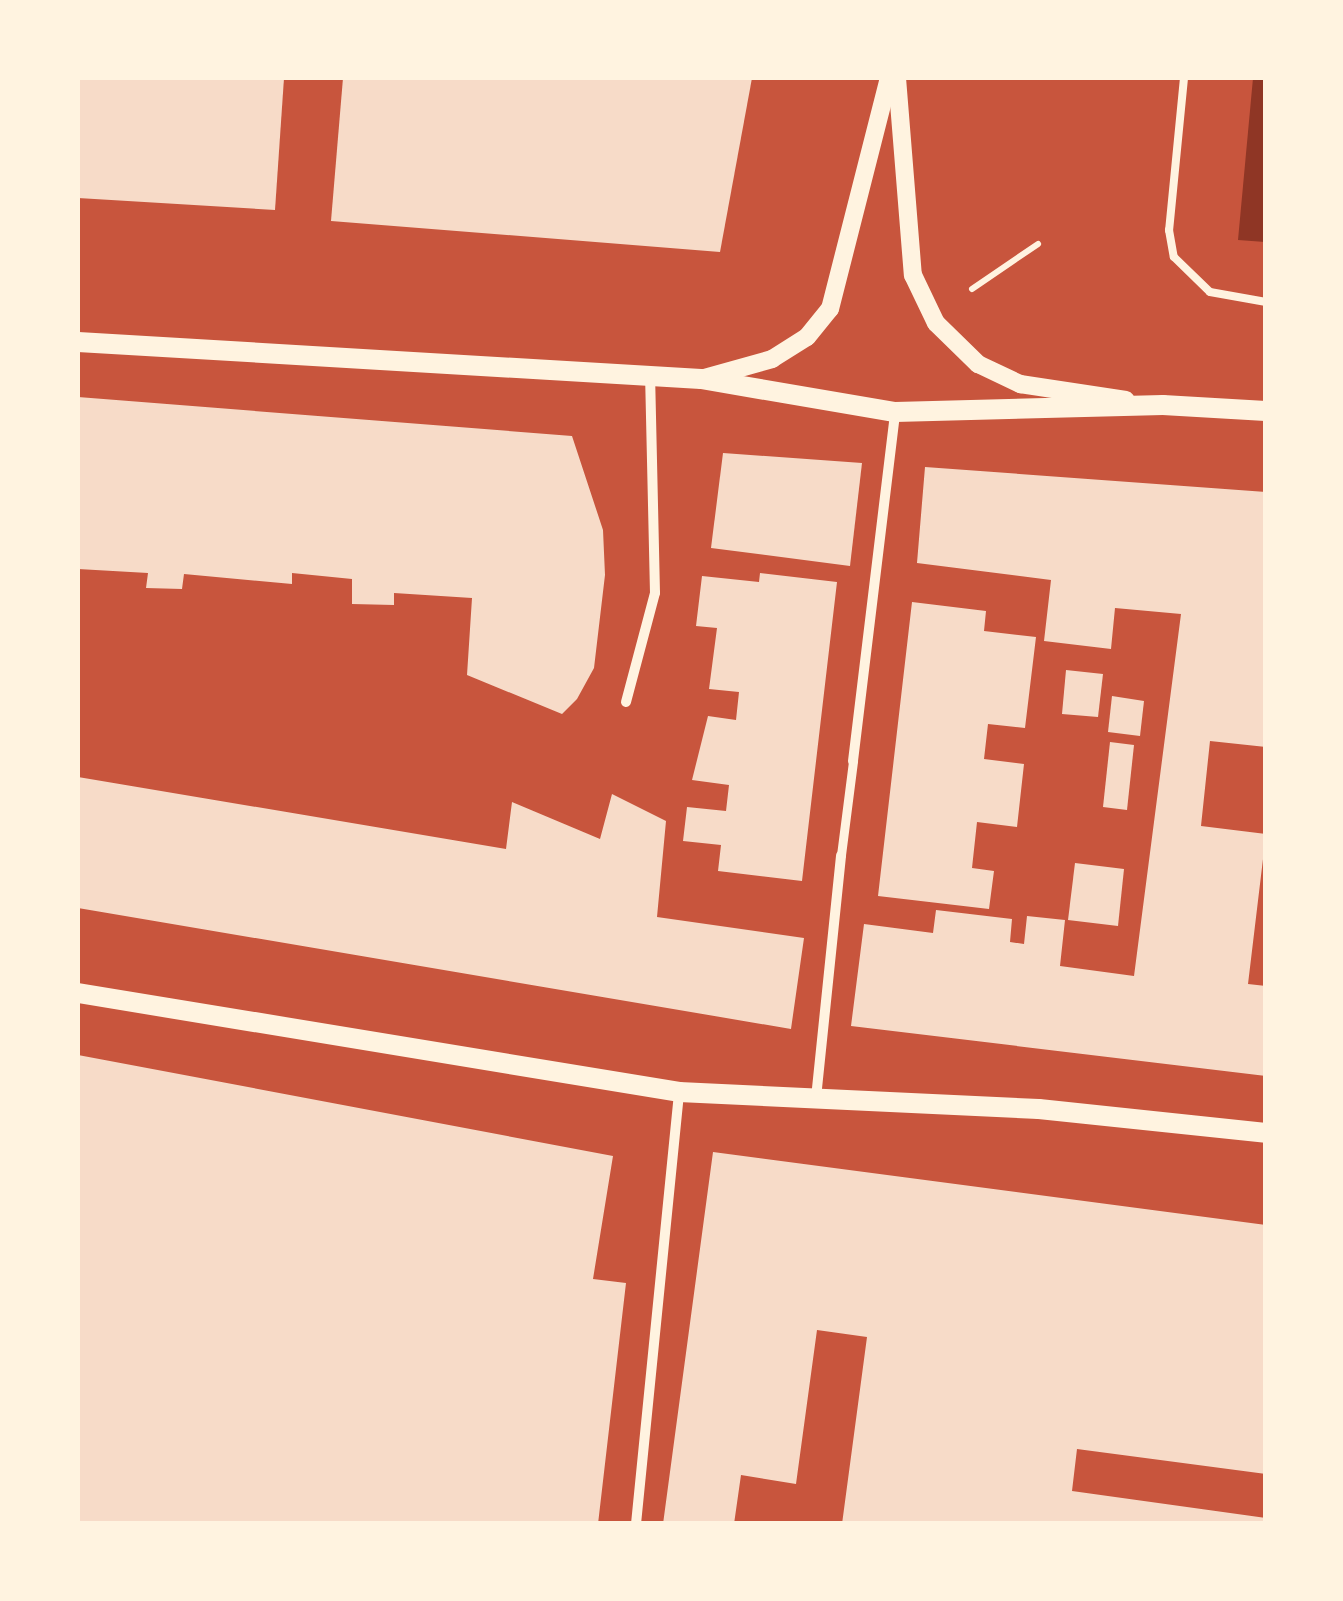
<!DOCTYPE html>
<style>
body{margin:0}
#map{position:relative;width:1343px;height:1601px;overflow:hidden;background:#c8553d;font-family:"DM Sans",sans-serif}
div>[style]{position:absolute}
.water>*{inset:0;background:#8f3625}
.building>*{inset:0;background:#f7dbc8}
.path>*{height:6px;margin:-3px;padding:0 3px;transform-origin:3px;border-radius:3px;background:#fff3e0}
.service>*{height:8px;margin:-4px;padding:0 4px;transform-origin:4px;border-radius:4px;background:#fff3e0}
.pedestrian>*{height:9px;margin:-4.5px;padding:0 4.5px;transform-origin:4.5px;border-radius:4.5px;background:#fff3e0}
.minor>*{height:10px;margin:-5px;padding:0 5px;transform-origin:5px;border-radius:5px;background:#fff3e0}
.tertiary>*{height:18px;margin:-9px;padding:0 9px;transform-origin:9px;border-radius:9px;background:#fff3e0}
.secondary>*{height:20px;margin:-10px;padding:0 10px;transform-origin:10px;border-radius:10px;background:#fff3e0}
span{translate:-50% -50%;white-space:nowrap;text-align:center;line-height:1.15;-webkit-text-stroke:10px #fff3e0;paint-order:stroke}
.frame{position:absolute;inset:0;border:80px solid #fff3e0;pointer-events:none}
</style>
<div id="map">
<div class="water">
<i style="clip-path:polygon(1253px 78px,1265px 78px,1265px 242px,1238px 240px)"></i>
</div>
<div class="building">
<i style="clip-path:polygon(78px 78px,284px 78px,275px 210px,78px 198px)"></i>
<i style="clip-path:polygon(343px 78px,752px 78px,720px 252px,331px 221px)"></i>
<i style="clip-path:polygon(78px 397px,572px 436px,603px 530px,605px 575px,594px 668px,577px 699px,562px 714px,467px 675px,472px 598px,394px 593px,394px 605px,352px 604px,352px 579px,292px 573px,292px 584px,184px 574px,182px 589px,146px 588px,148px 573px,78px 569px)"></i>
<i style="clip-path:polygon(723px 453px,862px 463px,850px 566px,711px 548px)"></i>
<i style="clip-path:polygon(925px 467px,1266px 492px,1266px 747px,1210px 741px,1201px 826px,1266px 834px,1248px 984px,1266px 986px,1266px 1076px,851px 1026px,864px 924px,933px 933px,936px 910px,1012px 919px,1010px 942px,1024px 944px,1027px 916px,1065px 920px,1060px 966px,1134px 976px,1181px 614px,1115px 608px,1111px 649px,1044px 641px,1051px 580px,917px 563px)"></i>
<i style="clip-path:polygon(760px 573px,837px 582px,802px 881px,718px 871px,721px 845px,683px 841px,687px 807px,726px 811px,729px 785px,692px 780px,708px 716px,736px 720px,739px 692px,709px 689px,717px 628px,696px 626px,702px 576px,759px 582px)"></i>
<i style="clip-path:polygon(912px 602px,986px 611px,984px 631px,1036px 637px,1025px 728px,988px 724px,984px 759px,1024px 764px,1017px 827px,977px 822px,972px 868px,994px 871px,989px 909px,878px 896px)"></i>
<i style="clip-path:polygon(1066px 670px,1103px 674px,1098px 717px,1062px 714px)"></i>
<i style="clip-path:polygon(1112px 696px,1144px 701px,1140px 736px,1108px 732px)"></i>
<i style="clip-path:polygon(1110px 742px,1134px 745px,1127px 810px,1103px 807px)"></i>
<i style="clip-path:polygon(78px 777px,506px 849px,512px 802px,600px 839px,612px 794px,666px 821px,657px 917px,804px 938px,791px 1029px,78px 908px)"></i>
<i style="clip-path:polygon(1075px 863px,1124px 869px,1118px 926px,1068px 920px)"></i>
<i style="clip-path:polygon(78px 1055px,613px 1156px,593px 1279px,626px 1283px,598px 1524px,78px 1524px)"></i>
<i style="clip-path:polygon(713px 1152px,1266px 1225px,1266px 1474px,1077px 1449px,1072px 1491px,1266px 1518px,1266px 1524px,842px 1524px,867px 1337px,817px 1330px,796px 1484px,741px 1475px,734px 1524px,663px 1524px)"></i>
</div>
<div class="path">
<i style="left:972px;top:289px;width:80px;rotate:-34.3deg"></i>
</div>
<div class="service">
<i style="left:1184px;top:78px;width:153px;rotate:95.6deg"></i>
<i style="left:1169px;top:230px;width:27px;rotate:80deg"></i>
<i style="left:1174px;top:257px;width:50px;rotate:44.2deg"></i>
<i style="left:1210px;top:292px;width:57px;rotate:10.1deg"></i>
</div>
<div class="pedestrian">
<i style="left:841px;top:855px;width:95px;rotate:-82.7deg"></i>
</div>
<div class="minor">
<i style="left:626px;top:702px;width:113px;rotate:-75.1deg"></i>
<i style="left:655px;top:593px;width:216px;rotate:-91.3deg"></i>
<i style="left:853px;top:761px;width:351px;rotate:-83.1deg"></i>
<i style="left:816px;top:1098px;width:244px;rotate:-84.1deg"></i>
<i style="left:636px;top:1524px;width:434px;rotate:-84.3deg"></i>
</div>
<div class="tertiary">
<i style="left:897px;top:78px;width:198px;rotate:85.4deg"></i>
<i style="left:913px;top:275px;width:53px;rotate:64.4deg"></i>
<i style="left:936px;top:323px;width:59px;rotate:44.3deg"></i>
<i style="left:978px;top:364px;width:47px;rotate:25.5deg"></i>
<i style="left:1020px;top:384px;width:107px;rotate:8.6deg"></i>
<i style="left:701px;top:379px;width:74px;rotate:-15.7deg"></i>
<i style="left:772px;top:359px;width:41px;rotate:-32.2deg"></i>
<i style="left:807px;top:337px;width:36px;rotate:-51deg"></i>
<i style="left:830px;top:309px;width:238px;rotate:-75.7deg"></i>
</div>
<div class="secondary">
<i style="left:78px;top:342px;width:624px;rotate:3.4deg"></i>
<i style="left:701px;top:379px;width:197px;rotate:9.7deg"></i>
<i style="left:895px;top:412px;width:268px;rotate:-1.5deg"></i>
<i style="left:1163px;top:405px;width:103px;rotate:3.3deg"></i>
<i style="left:78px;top:993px;width:609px;rotate:9.35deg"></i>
<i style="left:679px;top:1092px;width:360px;rotate:2.7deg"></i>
<i style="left:1039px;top:1109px;width:228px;rotate:6deg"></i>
</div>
<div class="frame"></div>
</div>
